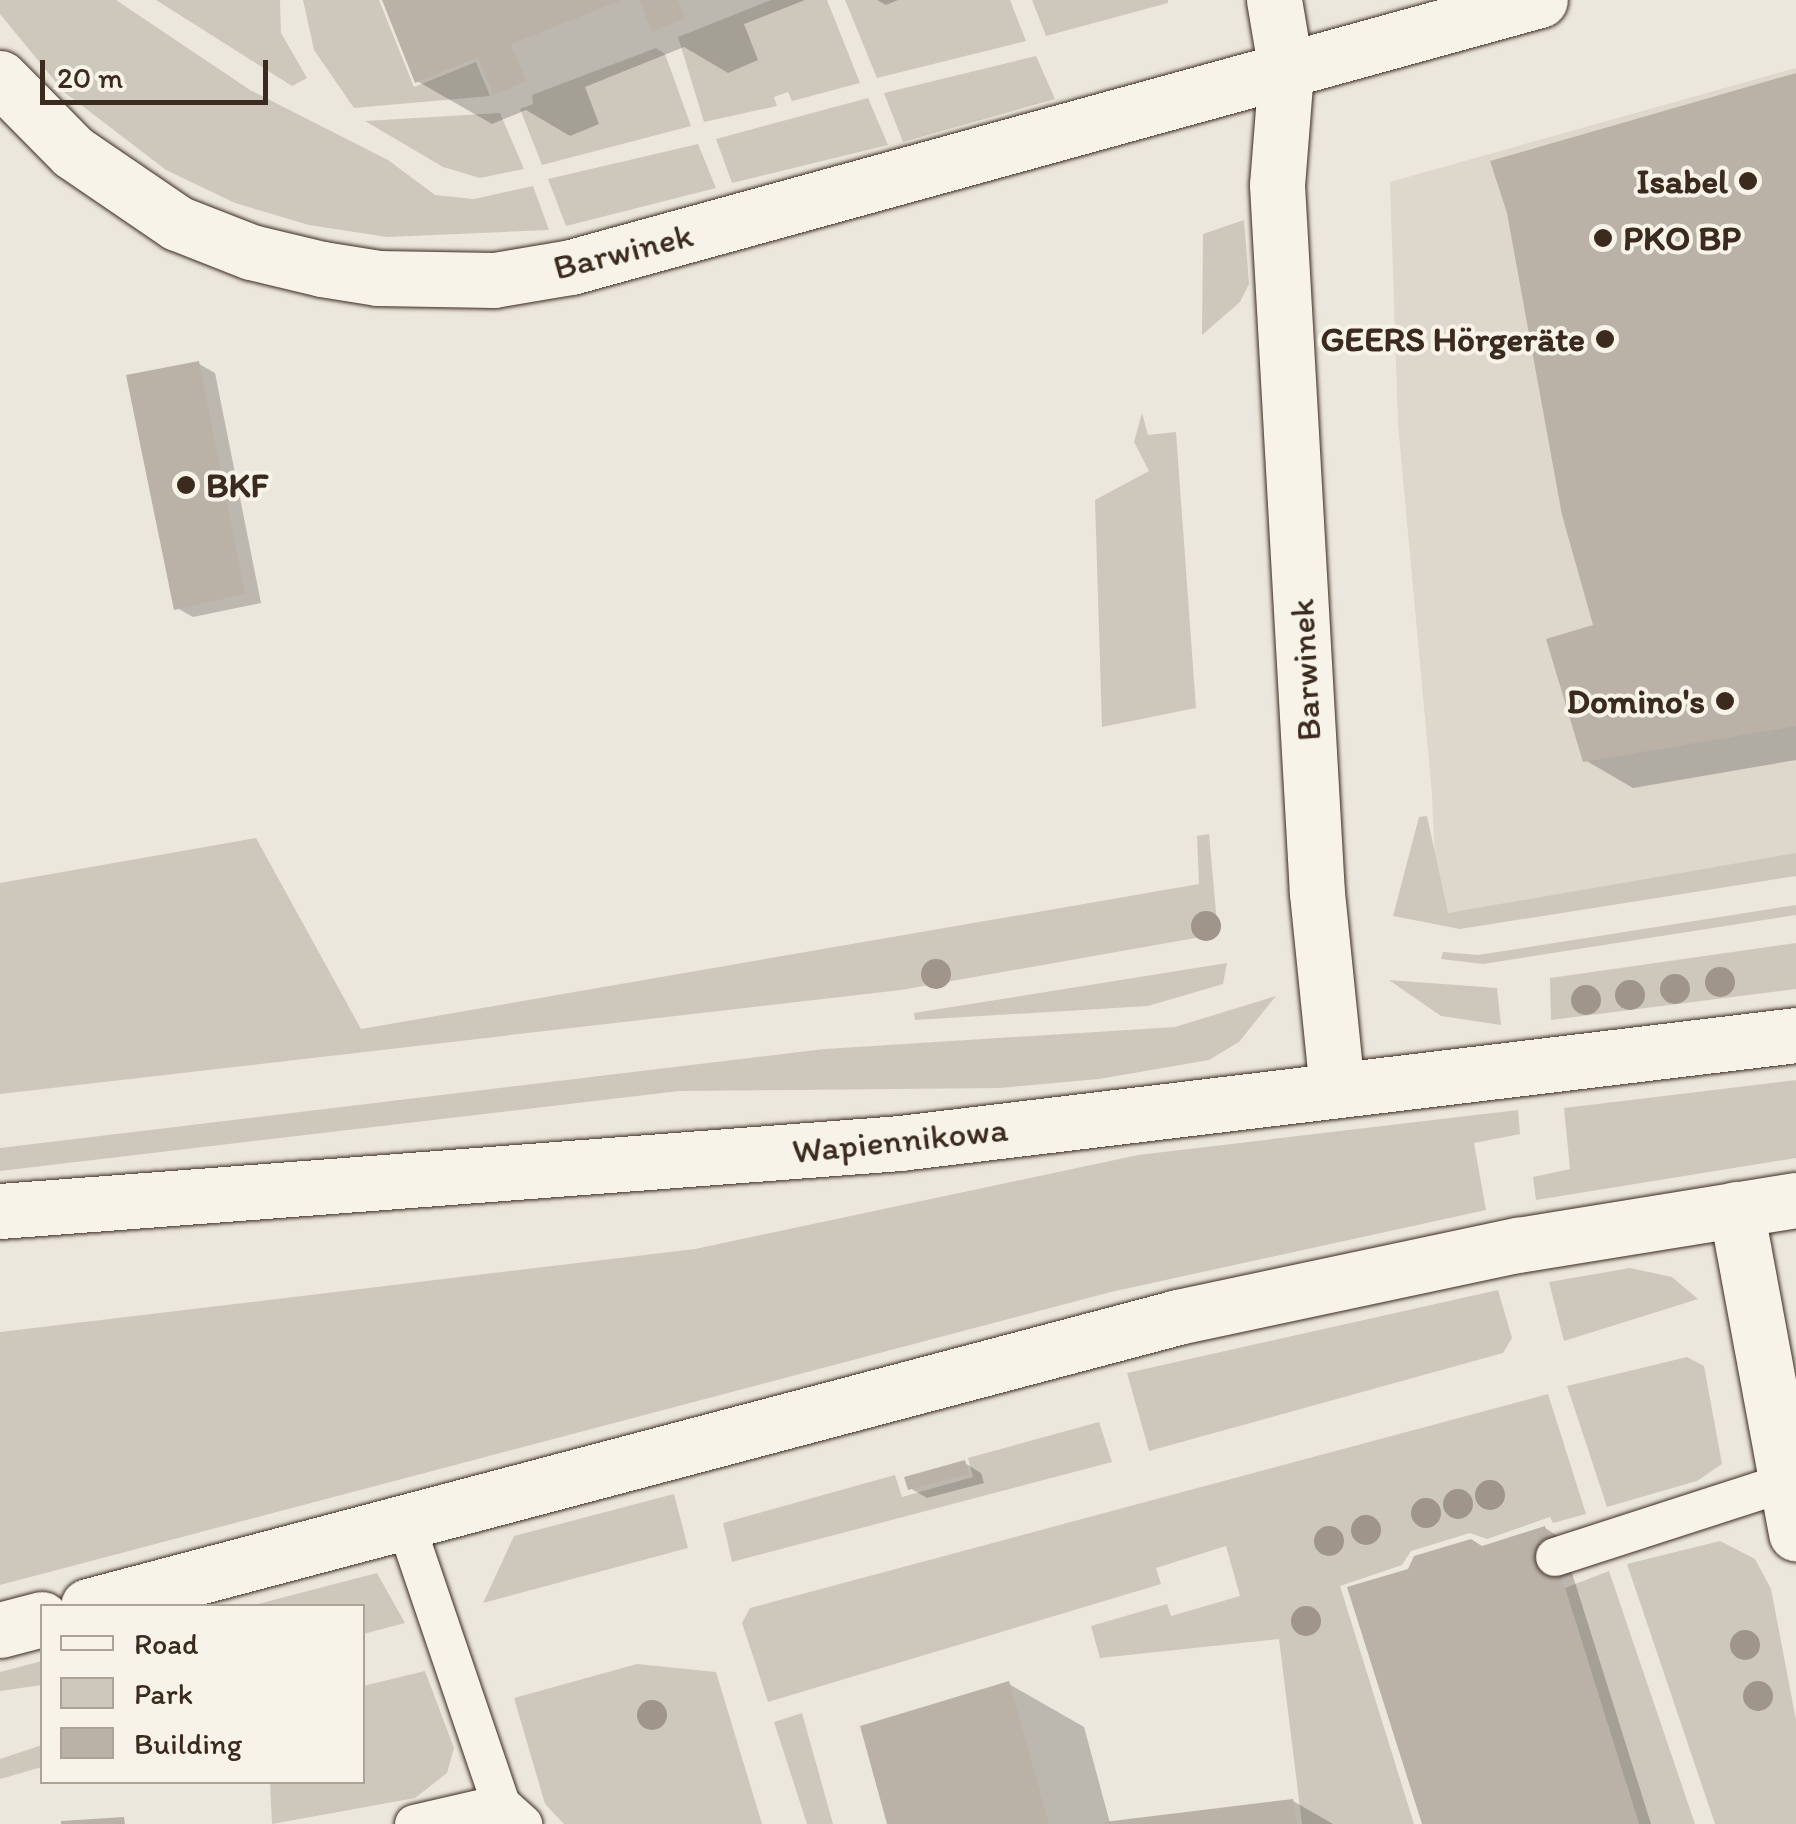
<!DOCTYPE html>
<meta charset="utf-8">
<style>
body{margin:0}
#map{position:relative;width:1796px;height:1824px;overflow:hidden;background:#ece7dc;font-family:Itim,sans-serif}
div>[style]{position:absolute}
.built>*{inset:0;background:#ddd7cc}
.green>*{inset:0;background:#cec8bc}
.shadow>*{inset:0;background:#0003}
.building>*{inset:0;background:#bab2a7}
.roads{filter:drop-shadow(0 0 2px #3b2a1e) drop-shadow(0 0 2px #3b2a1e)}
.service>*{height:38px;margin:-19px;padding:0 19px;transform-origin:19px;border-radius:19px;background:#f7f3e8}
.minor>*{height:55px;margin:-27.5px;padding:0 27.5px;transform-origin:27.5px;border-radius:27.5px;background:#f7f3e8}
.secondary>*{height:55px;margin:-27.5px;padding:0 27.5px;transform-origin:27.5px;border-radius:27.5px;background:#f7f3e8}
.trees>*{width:30px;height:30px;margin:-15px;border-radius:50%;background:#9f958a}
.dots>*{width:28px;height:28px;translate:-50% -50%;box-sizing:border-box;border:5px solid #f7f3e8;border-radius:50%}
span{translate:-50% -50%;white-space:nowrap;text-align:center;line-height:1.15;-webkit-text-stroke:8px #f7f3e8;paint-order:stroke}
.poi-label{font-size:35px;color:#3b2a1e;font-weight:700}
.right{translate:-100% -50%;text-align:right}
.left{translate:0 -50%;text-align:left}
.street-label{font-size:35px;color:#3b2a1e}
.legend{position:absolute;left:40px;top:1604px;width:325px;height:180px;box-sizing:border-box;background:#f7f3e8;border:2px solid #aca397;margin:0;padding:12px 18px;list-style:none;font-size:30px;color:#3b2a1e}
.legend li{display:flex;align-items:center;gap:20px;height:50px}
.legend b{width:50px;border:2px solid #aca397}
.scale{position:absolute;left:40px;top:60px;width:228px;height:45px;box-sizing:border-box;border:5px solid #3b2a1e;border-top:0;padding-left:12px;font-size:30px;line-height:35px;white-space:nowrap;color:#3b2a1e;-webkit-text-stroke:8px #f7f3e8;paint-order:stroke}
</style>
<div id="map">
<div class="built">
<i style="clip-path:polygon(1796px 68px,1796px 854px,1437px 916px,1432px 794px,1398px 424px,1390px 182px)"></i>
</div>
<div class="green">
<i style="clip-path:polygon(0 0,116px 0,250px 90px,388px 160px,435px 195px,474px 199px,533px 186px,549px 230px,387px 237px,309px 225px,235px 203px,166px 170px,64px 92px,0 14px)"></i>
<i style="clip-path:polygon(156px 0,280px 0,281px 33px,307px 78px,292px 86px)"></i>
<i style="clip-path:polygon(303px 0,379px 0,414px 87px,476px 62px,490px 96px,354px 108px,314px 50px)"></i>
<i style="clip-path:polygon(771px 0,827px 0,860px 83px,792px 101px,788px 92px,774px 97px,777px 106px,704px 122px,678px 37px)"></i>
<i style="clip-path:polygon(845px 0,1010px 0,1026px 41px,877px 78px)"></i>
<i style="clip-path:polygon(1032px 0,1168px 0,1168px 3px,1046px 36px)"></i>
<i style="clip-path:polygon(656px 48px,665px 54px,691px 126px,542px 165px,520px 109px,533px 104px,532px 95px)"></i>
<i style="clip-path:polygon(1036px 56px,1055px 99px,903px 142px,884px 93px)"></i>
<i style="clip-path:polygon(868px 98px,888px 145px,732px 183px,716px 139px)"></i>
<i style="clip-path:polygon(500px 113px,524px 169px,480px 178px,443px 167px,365px 121px)"></i>
<i style="clip-path:polygon(698px 144px,716px 188px,566px 226px,548px 179px)"></i>
<i style="clip-path:polygon(1244px 220px,1249px 284px,1240px 302px,1202px 335px,1203px 234px)"></i>
<i style="clip-path:polygon(1142px 413px,1148px 435px,1176px 432px,1196px 708px,1102px 727px,1095px 500px,1149px 471px,1134px 442px)"></i>
<i style="clip-path:polygon(1427px 816px,1448px 913px,1796px 853px,1796px 876px,1460px 929px,1393px 916px,1419px 817px)"></i>
<i style="clip-path:polygon(1209px 834px,1218px 934px,901px 990px,0 1094px,0 883px,256px 838px,361px 1029px,1199px 884px,1197px 836px)"></i>
<i style="clip-path:polygon(1796px 905px,1796px 915px,1483px 964px,1441px 959px,1443px 952px,1478px 955px)"></i>
<i style="clip-path:polygon(1796px 943px,1796px 989px,1551px 1020px,1550px 978px)"></i>
<i style="clip-path:polygon(1227px 963px,1223px 984px,1148px 1006px,915px 1020px,914px 1013px)"></i>
<i style="clip-path:polygon(1389px 980px,1497px 988px,1501px 1025px,1441px 1016px)"></i>
<i style="clip-path:polygon(1276px 996px,1239px 1042px,1209px 1060px,1099px 1079px,1000px 1088px,679px 1091px,0 1171px,0 1148px,825px 1049px,1175px 1027px)"></i>
<i style="clip-path:polygon(1796px 1080px,1796px 1158px,1536px 1200px,1533px 1177px,1570px 1169px,1564px 1108px)"></i>
<i style="clip-path:polygon(1518px 1110px,1520px 1134px,1474px 1143px,1486px 1210px,1111px 1292px,0 1585px,0 1332px,695px 1249px,1138px 1155px)"></i>
<i style="clip-path:polygon(1630px 1268px,1672px 1277px,1698px 1299px,1564px 1341px,1549px 1282px)"></i>
<i style="clip-path:polygon(1498px 1290px,1512px 1338px,1503px 1353px,1149px 1451px,1127px 1373px)"></i>
<i style="clip-path:polygon(1687px 1357px,1704px 1366px,1722px 1464px,1697px 1481px,1607px 1507px,1567px 1386px)"></i>
<i style="clip-path:polygon(1548px 1394px,1586px 1514px,1553px 1523px,1550px 1517px,1487px 1539px,1470px 1533px,1411px 1551px,1402px 1565px,1340px 1586px,1414px 1824px,1302px 1824px,1279px 1639px,1100px 1658px,1091px 1626px,1167px 1604px,1171px 1616px,1240px 1596px,1226px 1546px,1156px 1568px,1161px 1584px,768px 1702px,742px 1623px,750px 1608px)"></i>
<i style="clip-path:polygon(1099px 1422px,1112px 1462px,732px 1562px,723px 1523px,895px 1475px,902px 1497px,973px 1477px,968px 1458px)"></i>
<i style="clip-path:polygon(674px 1494px,688px 1548px,483px 1603px,514px 1536px)"></i>
<i style="clip-path:polygon(1720px 1541px,1755px 1559px,1771px 1589px,1796px 1720px,1796px 1824px,1715px 1824px,1627px 1564px)"></i>
<i style="clip-path:polygon(1609px 1571px,1695px 1824px,1639px 1824px,1565px 1588px)"></i>
<i style="clip-path:polygon(377px 1573px,405px 1623px,363px 1634px,362px 1606px,250px 1606px)"></i>
<i style="clip-path:polygon(42px 1661px,42px 1685px,0 1691px,0 1672px)"></i>
<i style="clip-path:polygon(637px 1664px,716px 1672px,762px 1824px,564px 1824px,545px 1804px,514px 1698px)"></i>
<i style="clip-path:polygon(425px 1671px,454px 1748px,447px 1773px,415px 1798px,272px 1824px,270px 1782px,362px 1782px,363px 1686px)"></i>
<i style="clip-path:polygon(802px 1713px,833px 1824px,807px 1824px,774px 1722px)"></i>
<i style="clip-path:polygon(42px 1745px,42px 1767px,0 1779px,0 1759px)"></i>
</div>
<div class="shadow">
<i style="clip-path:polygon(385px 0,805px 0,744px 24px,758px 60px,728px 73px,684px 47px,585px 87px,599px 124px,570px 136px,526px 110px,492px 124px,417px 81px)"></i>
<i style="clip-path:polygon(877px 0,898px 0,886px 5px)"></i>
<i style="clip-path:polygon(1796px 75px,1796px 760px,1633px 788px,1585px 760px,1596px 627px)"></i>
<i style="clip-path:polygon(199px 364px,215px 373px,261px 603px,193px 617px,177px 608px)"></i>
<i style="clip-path:polygon(965px 1463px,981px 1473px,984px 1483px,927px 1498px,910px 1488px)"></i>
<i style="clip-path:polygon(1545px 1528px,1561px 1538px,1651px 1824px,1424px 1824px,1483px 1548px)"></i>
<i style="clip-path:polygon(1009px 1684px,1084px 1727px,1110px 1823px,1293px 1801px,1333px 1824px,890px 1824px)"></i>
</div>
<div class="building">
<i style="clip-path:polygon(382px 0,621px 0,511px 44px,526px 81px,493px 95px,478px 57px,415px 83px)"></i>
<i style="clip-path:polygon(639px 0,678px 0,685px 18px,652px 32px)"></i>
<i style="clip-path:polygon(1796px 73px,1796px 726px,1583px 762px,1546px 639px,1593px 625px,1562px 515px,1507px 213px,1490px 161px)"></i>
<i style="clip-path:polygon(199px 361px,245px 594px,174px 610px,126px 375px)"></i>
<i style="clip-path:polygon(965px 1460px,969px 1474px,908px 1490px,904px 1477px)"></i>
<i style="clip-path:polygon(1545px 1526px,1639px 1824px,1422px 1824px,1347px 1587px,1408px 1569px,1414px 1556px,1471px 1539px,1482px 1546px)"></i>
<i style="clip-path:polygon(1009px 1681px,1049px 1824px,887px 1824px,860px 1726px)"></i>
<i style="clip-path:polygon(1293px 1799px,1297px 1824px,1104px 1824px,1104px 1822px)"></i>
<i style="clip-path:polygon(124px 1817px,125px 1824px,61px 1824px,61px 1821px)"></i>
</div>
<div class="roads">
<div class="service">
<i style="left:405px;top:1522px;width:298px;rotate:71.2deg"></i>
<i style="left:501px;top:1804px;width:30px;rotate:42deg"></i>
<i style="left:1555px;top:1557px;width:244px;rotate:-17.9deg"></i>
<i style="left:414px;top:1824px;width:89px;rotate:-12.9deg"></i>
</div>
<div class="minor">
<i style="left:1274px;top:0;width:72px;rotate:80.4deg"></i>
<i style="left:1286px;top:71px;width:114px;rotate:94.5deg"></i>
<i style="left:1277px;top:185px;width:709px;rotate:86.77deg"></i>
<i style="left:1317px;top:893px;width:197px;rotate:84.2deg"></i>
<i style="left:0;top:78px;width:104px;rotate:45.4deg"></i>
<i style="left:73px;top:152px;width:126px;rotate:34.3deg"></i>
<i style="left:177px;top:223px;width:79px;rotate:21.4deg"></i>
<i style="left:251px;top:252px;width:73px;rotate:13.5deg"></i>
<i style="left:322px;top:269px;width:57px;rotate:9.1deg"></i>
<i style="left:378px;top:278px;width:116px;rotate:1deg"></i>
<i style="left:494px;top:280px;width:78px;rotate:-9.6deg"></i>
<i style="left:571px;top:267px;width:1005px;rotate:-15.41deg"></i>
<i style="left:1736px;top:1209px;width:330px;rotate:79.5deg"></i>
</div>
<div class="secondary">
<i style="left:0;top:1211px;width:903px;rotate:-4.32deg"></i>
<i style="left:900px;top:1143px;width:902px;rotate:-6.87deg"></i>
<i style="left:88px;top:1606px;width:1128px;rotate:-14.85deg"></i>
<i style="left:1178px;top:1317px;width:348px;rotate:-12deg"></i>
<i style="left:1518px;top:1245px;width:282px;rotate:-9.2deg"></i>
<i style="left:0;top:1630px;width:43px;rotate:-14.7deg"></i>
</div>
</div>
<div class="trees">
<i style="left:1206px;top:926px"></i>
<i style="left:936px;top:974px"></i>
<i style="left:1720px;top:982px"></i>
<i style="left:1675px;top:989px"></i>
<i style="left:1630px;top:995px"></i>
<i style="left:1586px;top:1000px"></i>
<i style="left:1490px;top:1495px"></i>
<i style="left:1458px;top:1504px"></i>
<i style="left:1426px;top:1513px"></i>
<i style="left:1366px;top:1530px"></i>
<i style="left:1329px;top:1541px"></i>
<i style="left:1306px;top:1621px"></i>
<i style="left:1745px;top:1645px"></i>
<i style="left:1758px;top:1696px"></i>
<i style="left:652px;top:1715px"></i>
</div>
<div class="dots">
<i style="left:1748px;top:181px;background:#3b2a1e"></i>
<i style="left:1603px;top:238px;background:#3b2a1e"></i>
<i style="left:1605px;top:339px;background:#3b2a1e"></i>
<i style="left:186px;top:485px;background:#3b2a1e"></i>
<i style="left:1725px;top:701px;background:#3b2a1e"></i>
</div>
<div class="poi-label">
<span class="right" style="left:1728px;top:181px">Isabel</span>
<span class="left" style="left:1623px;top:238px">PKO BP</span>
<span class="right" style="left:1585px;top:339px">GEERS Hörgeräte</span>
<span class="left" style="left:206px;top:485px">BKF</span>
<span class="right" style="left:1705px;top:701px">Domino's</span>
</div>
<div class="street-label">
<span style="left:623px;top:251px;rotate:-14deg">Barwinek</span>
<span style="left:1305px;top:670px;rotate:-93deg">Barwinek</span>
<span style="left:900px;top:1140px;rotate:-6deg">Wapiennikowa</span>
</div>
<ul class="legend">
<li><b style="height:12px;background:#f7f3e8"></b>Road</li>
<li><b style="height:28px;background:#cec8bc"></b>Park</li>
<li><b style="height:28px;background:#bab2a7"></b>Building</li>
</ul>
<div class="scale">20 m</div>
</div>
